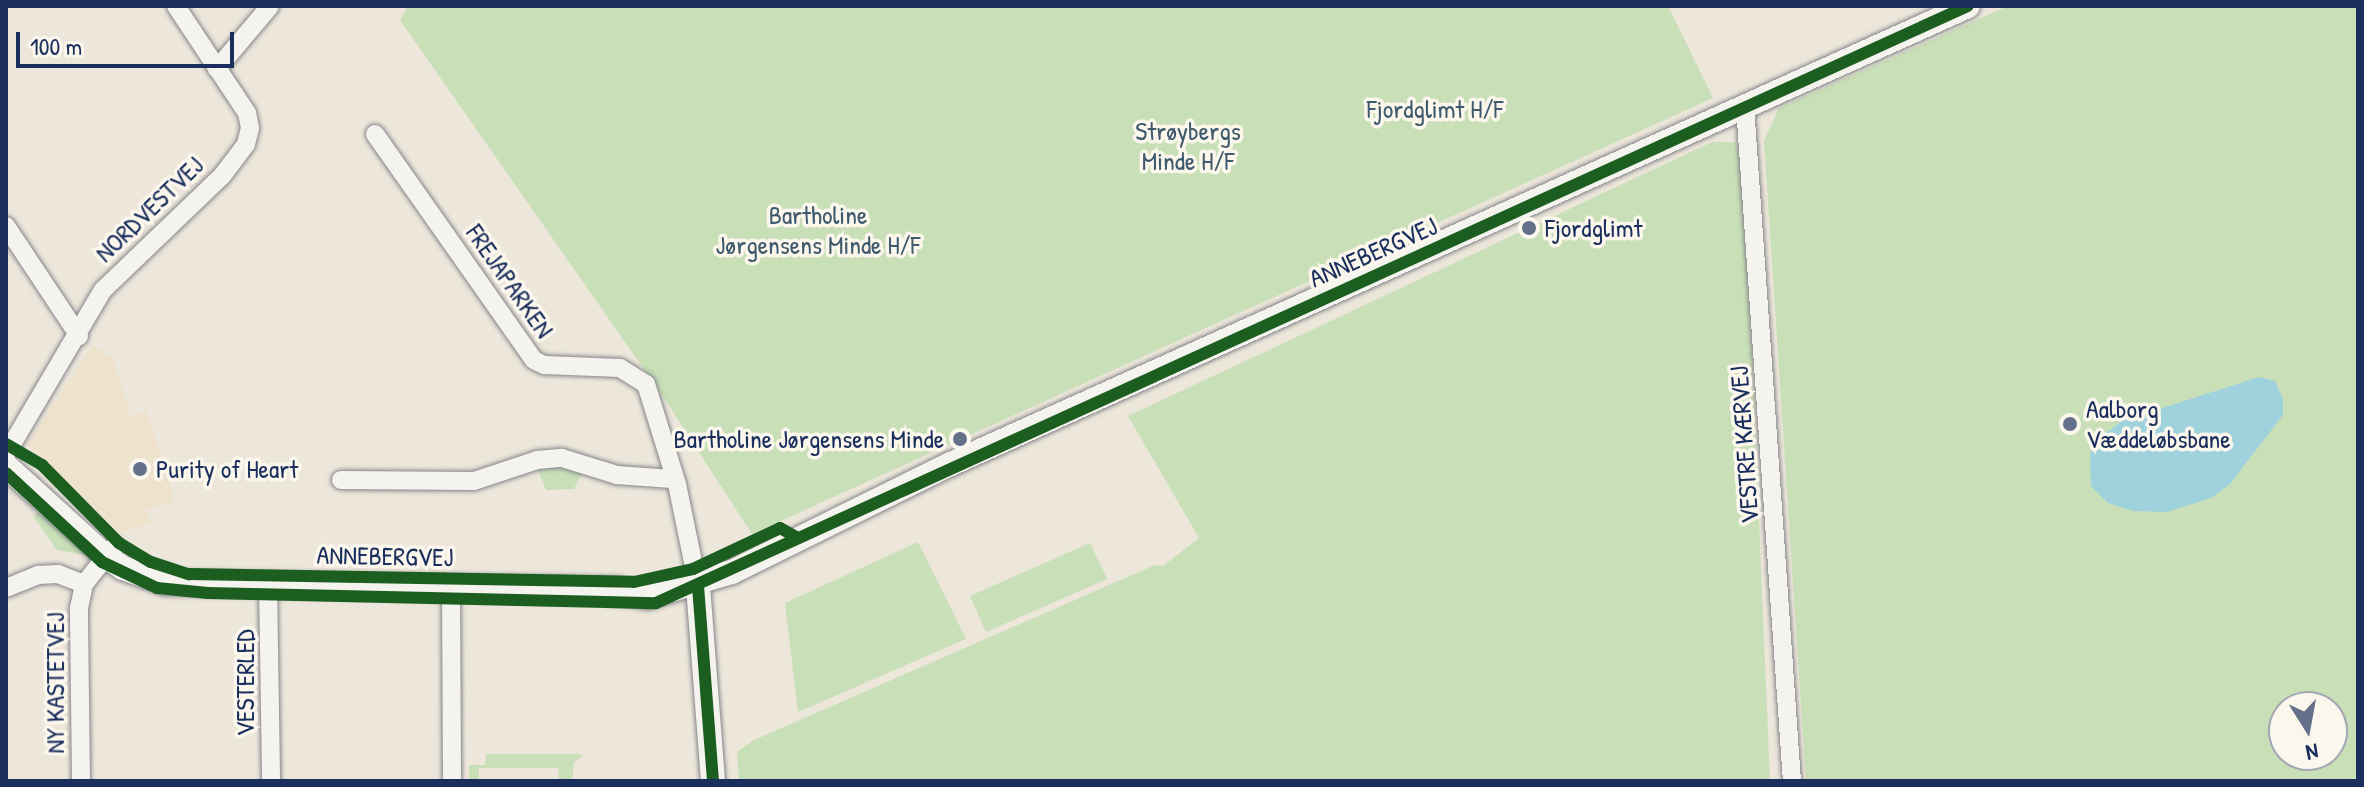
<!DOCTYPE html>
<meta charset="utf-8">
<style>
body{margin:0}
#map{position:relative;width:2364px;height:787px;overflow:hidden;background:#ece6db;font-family:"Patrick Hand",sans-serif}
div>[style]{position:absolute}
.built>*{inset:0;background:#eee2cd}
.green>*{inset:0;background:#c8dfb7}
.water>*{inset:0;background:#a0d2de}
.roads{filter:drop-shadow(0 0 2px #85868a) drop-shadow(0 0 2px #85868a)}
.street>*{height:18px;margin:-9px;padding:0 9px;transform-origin:9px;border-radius:9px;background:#f4f3ee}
.secondary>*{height:24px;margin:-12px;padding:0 12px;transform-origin:12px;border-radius:12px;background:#f4f3ee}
.cycleway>*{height:12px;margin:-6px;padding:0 6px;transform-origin:6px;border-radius:6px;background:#1b5e20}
.dots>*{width:22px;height:22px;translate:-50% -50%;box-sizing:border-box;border:4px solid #fbf7ec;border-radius:50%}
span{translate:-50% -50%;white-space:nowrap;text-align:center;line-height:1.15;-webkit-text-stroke:7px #fbf7ec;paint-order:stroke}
.park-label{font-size:26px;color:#3f5a6d}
.street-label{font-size:26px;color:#1b2f5e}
.poi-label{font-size:26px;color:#1b2f5e}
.left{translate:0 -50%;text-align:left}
.right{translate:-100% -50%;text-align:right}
.frame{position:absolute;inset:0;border:8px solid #1b2f5e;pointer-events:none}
.north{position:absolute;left:2268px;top:691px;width:80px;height:80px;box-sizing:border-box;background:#fbf7ec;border:2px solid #a1a7b3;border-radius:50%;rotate:169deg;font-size:22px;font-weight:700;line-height:32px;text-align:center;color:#1b2f5e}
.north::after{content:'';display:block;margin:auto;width:28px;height:36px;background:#646f8a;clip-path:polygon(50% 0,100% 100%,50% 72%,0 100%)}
.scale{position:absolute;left:16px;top:32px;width:218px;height:36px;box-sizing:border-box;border:4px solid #1b2f5e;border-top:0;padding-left:10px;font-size:24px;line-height:28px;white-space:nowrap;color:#1b2f5e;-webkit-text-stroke:6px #fbf7ec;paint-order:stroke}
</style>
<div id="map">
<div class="built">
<i style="clip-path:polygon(93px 345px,113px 359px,131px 416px,147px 411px,175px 501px,147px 509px,151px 523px,120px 533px,27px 445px)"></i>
</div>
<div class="green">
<i style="clip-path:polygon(408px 6px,1668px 6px,1713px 98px,752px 534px,662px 395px,400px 20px)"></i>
<i style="clip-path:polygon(evenodd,2008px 6px,2358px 6px,2358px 781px,1806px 781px,1764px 141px,1779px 108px,2008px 6px,2284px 707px,2332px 707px,2332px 755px,2284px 755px,2284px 707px)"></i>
<i style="clip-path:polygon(1712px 142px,1735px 142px,1744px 163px,1770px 781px,739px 781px,737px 752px,754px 740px,1155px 565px,1163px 566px,1199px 538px,1128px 416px)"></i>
<i style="clip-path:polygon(560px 466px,582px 473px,574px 489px,546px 490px,537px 468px)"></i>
<i style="clip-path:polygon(44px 509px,89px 556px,57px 550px,33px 516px)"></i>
<i style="clip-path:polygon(918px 542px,966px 639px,798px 712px,785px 603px)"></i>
<i style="clip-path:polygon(1090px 543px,1107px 579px,986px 632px,970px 596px)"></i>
<i style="clip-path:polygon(486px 754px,578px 754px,584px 755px,574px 762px,572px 781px,559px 781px,558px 768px,479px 768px,479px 781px,469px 781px,469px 765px,485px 765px)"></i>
</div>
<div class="water">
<i style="clip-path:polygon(2259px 377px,2275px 381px,2283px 399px,2283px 415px,2230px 484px,2211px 498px,2167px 512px,2133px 511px,2108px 503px,2091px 486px,2090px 453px,2099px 438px,2122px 421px)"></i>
</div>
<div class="roads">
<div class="street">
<i style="left:217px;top:69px;width:82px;rotate:-49.9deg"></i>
<i style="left:1745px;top:106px;width:677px;rotate:86.02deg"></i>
<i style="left:375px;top:134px;width:276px;rotate:54.9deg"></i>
<i style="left:534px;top:360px;width:11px;rotate:27deg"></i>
<i style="left:544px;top:365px;width:76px;rotate:2.3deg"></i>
<i style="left:620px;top:368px;width:31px;rotate:32deg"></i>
<i style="left:646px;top:384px;width:105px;rotate:72.8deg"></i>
<i style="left:677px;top:484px;width:104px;rotate:78.4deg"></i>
<i style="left:6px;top:226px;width:132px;rotate:56.4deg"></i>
<i style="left:8px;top:451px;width:187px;rotate:-59.5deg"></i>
<i style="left:103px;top:290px;width:165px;rotate:-43.8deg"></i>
<i style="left:222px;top:176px;width:40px;rotate:-53deg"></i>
<i style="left:246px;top:144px;width:16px;rotate:-76deg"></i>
<i style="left:250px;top:128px;width:15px;rotate:-101deg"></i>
<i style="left:247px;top:113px;width:128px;rotate:-123.6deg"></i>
<i style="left:341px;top:480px;width:133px;rotate:0.4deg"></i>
<i style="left:474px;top:481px;width:66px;rotate:-18.4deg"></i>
<i style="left:537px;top:460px;width:25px;rotate:-5deg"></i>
<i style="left:562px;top:458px;width:58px;rotate:17.2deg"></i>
<i style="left:617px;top:475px;width:55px;rotate:4.2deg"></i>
<i style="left:268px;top:584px;width:197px;rotate:89.1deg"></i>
<i style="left:451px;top:587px;width:194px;rotate:89.7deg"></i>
<i style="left:6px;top:588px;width:35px;rotate:-22deg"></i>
<i style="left:38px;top:575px;width:20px;rotate:-3deg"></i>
<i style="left:58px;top:574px;width:28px;rotate:21deg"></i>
<i style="left:81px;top:781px;width:173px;rotate:-90.7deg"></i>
<i style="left:79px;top:608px;width:25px;rotate:-78deg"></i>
<i style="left:84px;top:584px;width:48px;rotate:-51deg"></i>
</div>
<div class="secondary">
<i style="left:6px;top:466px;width:130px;rotate:42.2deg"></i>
<i style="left:102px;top:553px;width:26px;rotate:36deg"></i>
<i style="left:123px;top:568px;width:45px;rotate:19.7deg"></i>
<i style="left:165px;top:583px;width:453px;rotate:0.8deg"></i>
<i style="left:698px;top:586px;width:196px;rotate:85.6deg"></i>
<i style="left:604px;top:590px;width:45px;rotate:9deg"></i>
<i style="left:648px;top:597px;width:88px;rotate:-16.6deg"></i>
<i style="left:732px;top:572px;width:244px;rotate:-26.3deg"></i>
<i style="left:951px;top:464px;width:1115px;rotate:-24.24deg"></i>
</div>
</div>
<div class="cycleway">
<i style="left:6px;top:444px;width:42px;rotate:30.3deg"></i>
<i style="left:42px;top:465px;width:110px;rotate:45.4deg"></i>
<i style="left:119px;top:543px;width:37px;rotate:31deg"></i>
<i style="left:151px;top:562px;width:40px;rotate:18deg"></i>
<i style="left:189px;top:574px;width:445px;rotate:1deg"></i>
<i style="left:634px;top:582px;width:60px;rotate:-12.4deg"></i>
<i style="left:693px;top:569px;width:96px;rotate:-25.2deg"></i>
<i style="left:780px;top:528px;width:18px;rotate:29deg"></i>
<i style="left:6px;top:473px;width:131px;rotate:42.8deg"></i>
<i style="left:102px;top:562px;width:61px;rotate:25.3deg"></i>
<i style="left:157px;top:588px;width:51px;rotate:5.6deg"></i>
<i style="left:208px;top:593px;width:448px;rotate:1.3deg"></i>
<i style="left:656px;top:603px;width:1441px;rotate:-24.47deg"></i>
<i style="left:698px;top:586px;width:196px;rotate:85.6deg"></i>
</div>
<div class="dots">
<i style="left:1529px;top:228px;background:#646f8a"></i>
<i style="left:2070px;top:424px;background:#646f8a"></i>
<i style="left:960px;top:439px;background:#646f8a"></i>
<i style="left:140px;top:469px;background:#646f8a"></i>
</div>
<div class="park-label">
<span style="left:1435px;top:109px">Fjordglimt H/F</span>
<span style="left:1188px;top:146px">Strøybergs<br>Minde H/F</span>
<span style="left:818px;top:230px">Bartholine<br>Jørgensens Minde H/F</span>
</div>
<div class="street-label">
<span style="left:149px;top:209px;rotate:-44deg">NORDVESTVEJ</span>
<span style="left:1373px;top:252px;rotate:-24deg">ANNEBERGVEJ</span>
<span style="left:510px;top:281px;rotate:55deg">FREJAPARKEN</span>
<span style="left:1744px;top:445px;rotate:-94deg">VESTRE KÆRVEJ</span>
<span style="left:385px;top:556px;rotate:1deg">ANNEBERGVEJ</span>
<span style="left:55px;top:683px;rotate:-90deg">NY KASTETVEJ</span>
<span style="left:245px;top:683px;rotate:-90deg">VESTERLED</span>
</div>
<div class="poi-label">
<span class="left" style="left:1545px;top:228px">Fjordglimt</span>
<span class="left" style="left:2086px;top:424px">Aalborg<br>Væddeløbsbane</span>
<span class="right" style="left:944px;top:439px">Bartholine Jørgensens Minde</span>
<span class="left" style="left:156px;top:469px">Purity of Heart</span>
</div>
<div class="frame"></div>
<div class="north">N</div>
<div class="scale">100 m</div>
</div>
